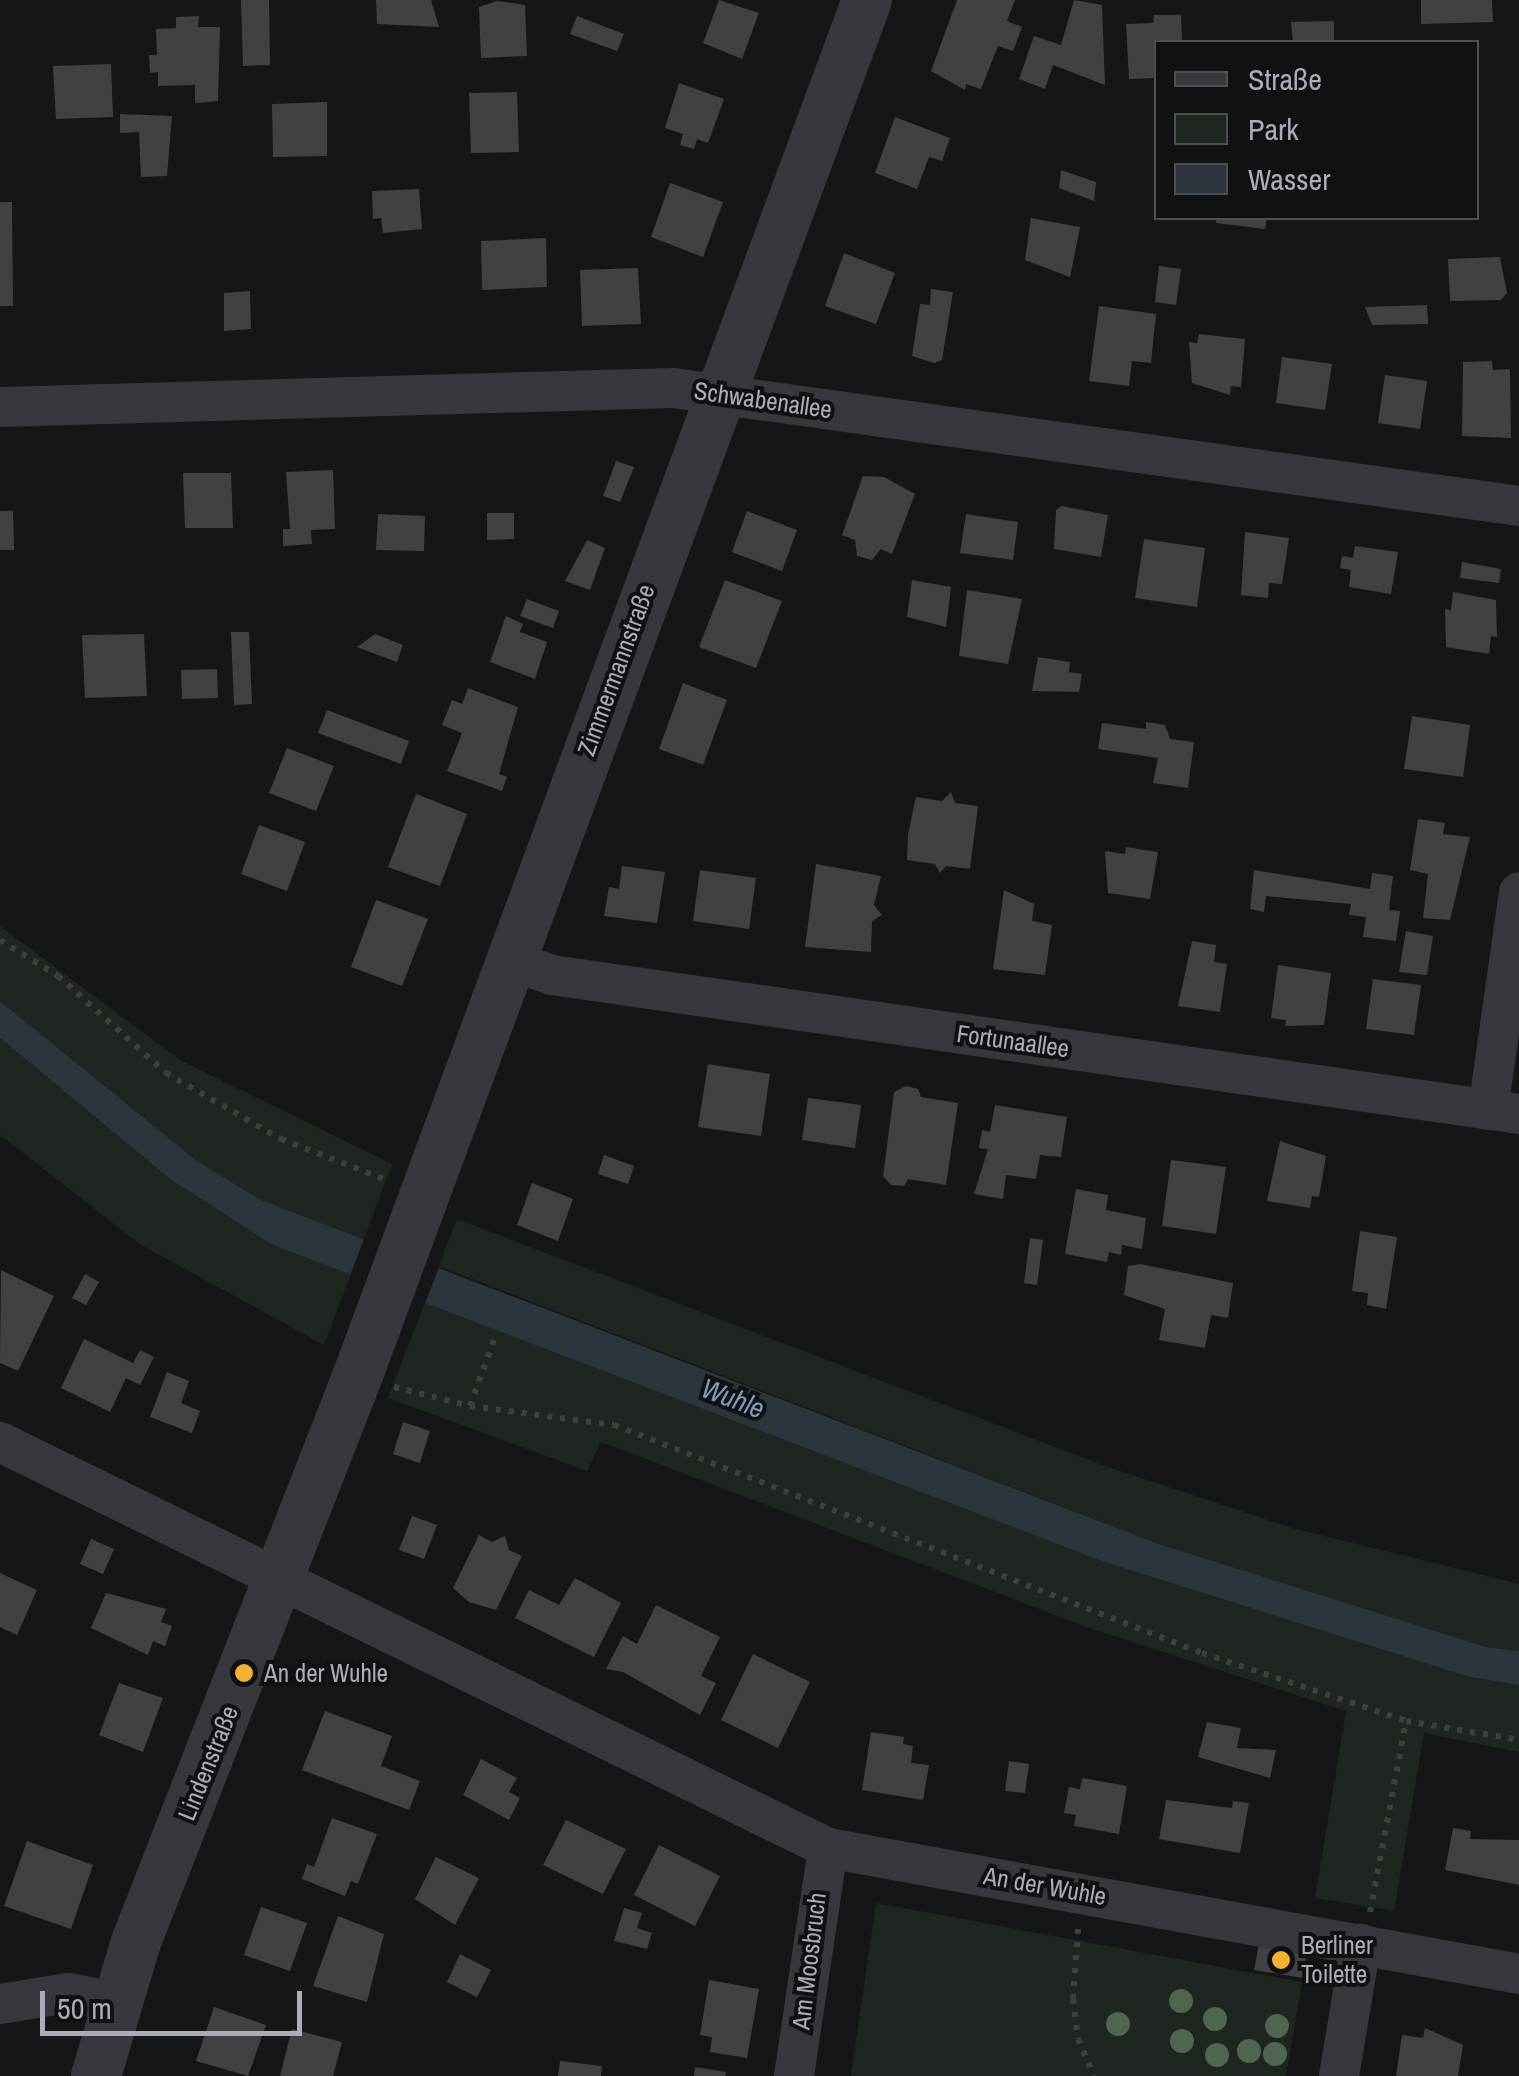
<!DOCTYPE html>
<meta charset="utf-8">
<style>
body{margin:0}
#map{position:relative;width:1519px;height:2076px;overflow:hidden;background:#161618;font-family:"Archivo Narrow",sans-serif}
div>[style]{position:absolute}
.green>*{inset:0;background:#1e261f}
.water>*{inset:0;background:#2c353c}
.pier>*{inset:0;background:#161618}
.building>*{inset:0;background:#404145}
.path>*{height:6px;margin-top:-3px;transform-origin:0;background:repeating-linear-gradient(90deg,#3d3f44 0 5px,transparent 0 13px)}
.minor>*{height:40px;margin:-20px;padding:0 20px;transform-origin:20px;border-radius:20px;background:#37383d}
.tertiary>*{height:50px;margin:-25px;padding:0 25px;transform-origin:25px;border-radius:25px;background:#37383d}
.trees>*{width:24px;height:24px;margin:-12px;border-radius:50%;background:#506452}
.dots>*{width:28px;height:28px;translate:-50% -50%;box-sizing:border-box;border:5px solid #111113;border-radius:50%}
span{translate:-50% -50%;white-space:nowrap;text-align:center;line-height:1.15;-webkit-text-stroke:8px #111113;paint-order:stroke}
.street-label{font-size:25px;color:#a8adb8}
.poi-label{font-size:25px;color:#a8adb8}
.left{translate:0 -50%;text-align:left}
.water-label{font-size:28px;color:#7f9bb3;font-style:italic}
.legend{position:absolute;left:1154px;top:40px;width:325px;height:180px;box-sizing:border-box;background:#111113;border:2px solid #4d4f55;margin:0;padding:12px 18px;list-style:none;font-size:30px;color:#a8adb8}
.legend li{display:flex;align-items:center;gap:20px;height:50px}
.legend b{width:50px;border:2px solid #4d4f55}
.scale{position:absolute;left:40px;top:1991px;width:262px;height:45px;box-sizing:border-box;border:5px solid #a8adb8;border-top:0;padding-left:12px;font-size:30px;line-height:35px;white-space:nowrap;color:#a8adb8;-webkit-text-stroke:8px #111113;paint-order:stroke}
</style>
<div id="map">
<div class="green">
<i style="clip-path:polygon(0 926px,180px 1060px,392px 1164px,324px 1345px,141px 1245px,0 1135px,0 1038px,170px 1179px,273px 1244px,363px 1239px,261px 1200px,197px 1161px,0 1001px)"></i>
<i style="clip-path:polygon(457px 1219px,1108px 1467px,1292px 1528px,1519px 1584px,1519px 1651px,1486px 1647px,1159px 1544px,441px 1267px,427px 1301px,1470px 1677px,1519px 1685px,1519px 1752px,1424px 1733px,1394px 1911px,1315px 1898px,1346px 1711px,1092px 1629px,601px 1442px,587px 1471px,388px 1398px)"></i>
<i style="clip-path:polygon(876px 1903px,1302px 1982px,1286px 2076px,851px 2076px)"></i>
</div>
<div class="water">
<i style="clip-path:polygon(0 1001px,197px 1161px,261px 1200px,1159px 1544px,1486px 1647px,1519px 1651px,1519px 1685px,1470px 1677px,1105px 1562px,273px 1245px,170px 1179px,0 1038px)"></i>
</div>
<div class="pier">
<i style="clip-path:polygon(366px 1234px,441px 1262px,424px 1306px,349px 1278px)"></i>
</div>
<div class="building">
<i style="clip-path:polygon(241px 0,269px 0,270px 65px,243px 66px)"></i>
<i style="clip-path:polygon(376px 0,431px 0,439px 27px,377px 24px)"></i>
<i style="clip-path:polygon(719px 0,759px 13px,742px 59px,703px 43px)"></i>
<i style="clip-path:polygon(957px 0,1015px 0,1007px 21px,1022px 27px,1013px 51px,998px 46px,981px 89px,966px 84px,965px 90px,931px 71px)"></i>
<i style="clip-path:polygon(1074px 0,1102px 5px,1105px 85px,1053px 65px,1045px 89px,1019px 79px,1034px 36px,1061px 45px)"></i>
<i style="clip-path:polygon(1421px 0,1492px 0,1493px 22px,1421px 24px)"></i>
<i style="clip-path:polygon(497px 1px,525px 5px,527px 56px,481px 58px,479px 7px)"></i>
<i style="clip-path:polygon(1154px 15px,1181px 15px,1182px 42px,1156px 42px,1156px 78px,1129px 79px,1126px 24px,1153px 23px)"></i>
<i style="clip-path:polygon(199px 16px,198px 27px,220px 27px,218px 101px,195px 103px,195px 85px,158px 86px,158px 72px,150px 73px,149px 55px,157px 55px,156px 29px,176px 28px,176px 17px)"></i>
<i style="clip-path:polygon(577px 16px,624px 34px,617px 51px,570px 34px)"></i>
<i style="clip-path:polygon(1334px 21px,1334px 42px,1293px 42px,1291px 22px)"></i>
<i style="clip-path:polygon(111px 64px,113px 117px,56px 119px,53px 66px)"></i>
<i style="clip-path:polygon(679px 83px,724px 99px,708px 143px,697px 139px,694px 149px,680px 145px,683px 134px,665px 128px)"></i>
<i style="clip-path:polygon(517px 92px,519px 152px,471px 153px,469px 93px)"></i>
<i style="clip-path:polygon(327px 102px,327px 156px,273px 157px,272px 104px)"></i>
<i style="clip-path:polygon(120px 114px,172px 116px,167px 176px,141px 177px,139px 132px,120px 133px)"></i>
<i style="clip-path:polygon(895px 117px,950px 138px,942px 161px,929px 157px,917px 189px,875px 173px)"></i>
<i style="clip-path:polygon(1061px 170px,1096px 182px,1094px 201px,1059px 188px)"></i>
<i style="clip-path:polygon(670px 183px,723px 202px,703px 257px,651px 237px)"></i>
<i style="clip-path:polygon(419px 189px,422px 229px,383px 233px,381px 218px,373px 219px,372px 191px)"></i>
<i style="clip-path:polygon(0 202px,12px 202px,13px 306px,0 306px)"></i>
<i style="clip-path:polygon(1031px 218px,1080px 227px,1070px 277px,1025px 260px)"></i>
<i style="clip-path:polygon(1217px 218px,1267px 218px,1265px 229px,1216px 223px)"></i>
<i style="clip-path:polygon(546px 238px,547px 287px,482px 290px,481px 241px)"></i>
<i style="clip-path:polygon(844px 253px,895px 273px,876px 324px,825px 306px)"></i>
<i style="clip-path:polygon(1500px 257px,1507px 293px,1501px 300px,1450px 301px,1448px 259px)"></i>
<i style="clip-path:polygon(1159px 266px,1181px 269px,1176px 305px,1155px 302px)"></i>
<i style="clip-path:polygon(638px 268px,641px 324px,582px 326px,580px 270px)"></i>
<i style="clip-path:polygon(931px 289px,953px 292px,942px 360px,934px 363px,912px 356px,920px 304px,930px 305px)"></i>
<i style="clip-path:polygon(250px 291px,251px 329px,224px 331px,224px 293px)"></i>
<i style="clip-path:polygon(1427px 305px,1428px 324px,1372px 325px,1365px 307px)"></i>
<i style="clip-path:polygon(1099px 306px,1156px 314px,1151px 363px,1132px 361px,1129px 386px,1089px 381px)"></i>
<i style="clip-path:polygon(1199px 334px,1245px 339px,1241px 387px,1231px 386px,1230px 395px,1192px 383px,1189px 342px,1197px 343px)"></i>
<i style="clip-path:polygon(1282px 357px,1332px 364px,1325px 410px,1276px 403px)"></i>
<i style="clip-path:polygon(1492px 361px,1493px 370px,1510px 369px,1511px 438px,1462px 436px,1463px 362px)"></i>
<i style="clip-path:polygon(1385px 375px,1427px 381px,1420px 429px,1378px 423px)"></i>
<i style="clip-path:polygon(616px 461px,634px 467px,620px 502px,603px 496px)"></i>
<i style="clip-path:polygon(333px 470px,335px 529px,311px 530px,312px 544px,283px 546px,283px 529px,290px 529px,286px 472px)"></i>
<i style="clip-path:polygon(183px 473px,231px 473px,233px 528px,185px 528px)"></i>
<i style="clip-path:polygon(863px 476px,884px 477px,915px 494px,892px 554px,881px 549px,872px 560px,857px 556px,855px 540px,842px 535px)"></i>
<i style="clip-path:polygon(1062px 506px,1108px 515px,1101px 557px,1054px 549px,1056px 510px)"></i>
<i style="clip-path:polygon(0 511px,13px 511px,14px 550px,0 550px)"></i>
<i style="clip-path:polygon(747px 511px,797px 530px,782px 571px,732px 552px)"></i>
<i style="clip-path:polygon(487px 513px,514px 513px,514px 539px,487px 540px)"></i>
<i style="clip-path:polygon(378px 514px,425px 516px,424px 551px,376px 550px)"></i>
<i style="clip-path:polygon(966px 514px,1018px 522px,1013px 560px,960px 553px)"></i>
<i style="clip-path:polygon(1245px 532px,1289px 538px,1282px 584px,1269px 583px,1268px 598px,1241px 595px)"></i>
<i style="clip-path:polygon(1144px 539px,1205px 548px,1197px 607px,1135px 598px)"></i>
<i style="clip-path:polygon(587px 540px,605px 548px,590px 590px,565px 581px)"></i>
<i style="clip-path:polygon(1355px 546px,1398px 552px,1391px 594px,1349px 587px,1351px 570px,1340px 568px,1342px 556px,1353px 558px)"></i>
<i style="clip-path:polygon(1462px 562px,1501px 569px,1499px 583px,1460px 578px)"></i>
<i style="clip-path:polygon(725px 580px,782px 601px,756px 668px,699px 647px)"></i>
<i style="clip-path:polygon(912px 580px,951px 587px,946px 627px,907px 617px)"></i>
<i style="clip-path:polygon(967px 590px,1022px 599px,1008px 664px,959px 656px)"></i>
<i style="clip-path:polygon(1453px 592px,1496px 600px,1497px 637px,1491px 636px,1489px 654px,1446px 647px,1445px 609px,1451px 610px)"></i>
<i style="clip-path:polygon(527px 599px,559px 611px,553px 628px,520px 616px)"></i>
<i style="clip-path:polygon(506px 616px,523px 624px,520px 632px,547px 642px,535px 679px,490px 662px)"></i>
<i style="clip-path:polygon(231px 632px,249px 632px,252px 704px,234px 705px)"></i>
<i style="clip-path:polygon(144px 634px,147px 696px,85px 698px,82px 635px)"></i>
<i style="clip-path:polygon(375px 634px,403px 645px,397px 662px,357px 647px)"></i>
<i style="clip-path:polygon(1038px 657px,1070px 662px,1069px 672px,1082px 674px,1079px 692px,1032px 691px)"></i>
<i style="clip-path:polygon(217px 669px,218px 698px,182px 699px,181px 670px)"></i>
<i style="clip-path:polygon(683px 683px,727px 700px,703px 765px,659px 749px)"></i>
<i style="clip-path:polygon(468px 688px,518px 707px,499px 774px,507px 777px,502px 791px,447px 771px,462px 733px,442px 725px,452px 700px,462px 704px)"></i>
<i style="clip-path:polygon(327px 710px,409px 741px,401px 764px,318px 733px)"></i>
<i style="clip-path:polygon(1412px 716px,1470px 725px,1463px 777px,1404px 769px)"></i>
<i style="clip-path:polygon(1146px 722px,1165px 725px,1170px 739px,1194px 742px,1188px 788px,1153px 783px,1158px 758px,1098px 749px,1102px 723px,1146px 729px)"></i>
<i style="clip-path:polygon(287px 748px,334px 766px,316px 811px,269px 793px)"></i>
<i style="clip-path:polygon(951px 792px,955px 803px,978px 806px,970px 869px,946px 866px,940px 873px,935px 864px,907px 860px,908px 835px,916px 797px,942px 801px)"></i>
<i style="clip-path:polygon(416px 794px,467px 814px,440px 886px,388px 867px)"></i>
<i style="clip-path:polygon(1418px 819px,1445px 823px,1443px 834px,1470px 837px,1450px 920px,1423px 918px,1428px 874px,1410px 870px)"></i>
<i style="clip-path:polygon(259px 825px,305px 842px,287px 891px,241px 874px)"></i>
<i style="clip-path:polygon(1126px 847px,1158px 852px,1150px 899px,1108px 893px,1105px 851px,1125px 854px)"></i>
<i style="clip-path:polygon(816px 864px,881px 876px,874px 905px,882px 915px,872px 921px,871px 952px,805px 947px)"></i>
<i style="clip-path:polygon(622px 866px,665px 872px,657px 923px,604px 916px,609px 887px,619px 889px)"></i>
<i style="clip-path:polygon(700px 870px,756px 878px,749px 929px,693px 921px)"></i>
<i style="clip-path:polygon(1254px 870px,1370px 889px,1372px 873px,1393px 876px,1389px 910px,1400px 911px,1396px 941px,1363px 937px,1366px 917px,1349px 915px,1351px 904px,1266px 896px,1264px 912px,1250px 909px)"></i>
<i style="clip-path:polygon(1004px 890px,1034px 904px,1032px 921px,1052px 925px,1045px 975px,993px 969px)"></i>
<i style="clip-path:polygon(376px 900px,428px 919px,402px 986px,351px 967px)"></i>
<i style="clip-path:polygon(1406px 931px,1433px 936px,1427px 975px,1399px 972px)"></i>
<i style="clip-path:polygon(1192px 941px,1216px 945px,1214px 962px,1227px 964px,1220px 1012px,1178px 1006px)"></i>
<i style="clip-path:polygon(1278px 965px,1331px 973px,1324px 1025px,1285px 1026px,1286px 1020px,1271px 1018px)"></i>
<i style="clip-path:polygon(1373px 979px,1421px 985px,1414px 1035px,1366px 1029px)"></i>
<i style="clip-path:polygon(708px 1064px,770px 1074px,761px 1136px,698px 1127px)"></i>
<i style="clip-path:polygon(906px 1086px,918px 1089px,921px 1097px,958px 1103px,946px 1185px,908px 1179px,904px 1186px,891px 1185px,883px 1176px,894px 1092px)"></i>
<i style="clip-path:polygon(808px 1098px,861px 1105px,855px 1148px,802px 1140px)"></i>
<i style="clip-path:polygon(995px 1105px,1067px 1117px,1061px 1157px,1040px 1155px,1036px 1179px,1006px 1175px,1003px 1199px,974px 1194px,988px 1149px,979px 1148px,982px 1130px,990px 1132px)"></i>
<i style="clip-path:polygon(1280px 1141px,1326px 1156px,1319px 1197px,1312px 1196px,1310px 1208px,1267px 1201px)"></i>
<i style="clip-path:polygon(604px 1155px,634px 1166px,628px 1184px,598px 1174px)"></i>
<i style="clip-path:polygon(1171px 1160px,1226px 1167px,1216px 1234px,1162px 1226px)"></i>
<i style="clip-path:polygon(532px 1183px,573px 1199px,558px 1241px,517px 1225px)"></i>
<i style="clip-path:polygon(1076px 1189px,1108px 1195px,1106px 1210px,1146px 1218px,1142px 1249px,1122px 1245px,1121px 1255px,1109px 1252px,1107px 1262px,1065px 1254px)"></i>
<i style="clip-path:polygon(1360px 1231px,1397px 1237px,1386px 1309px,1367px 1305px,1368px 1293px,1352px 1291px)"></i>
<i style="clip-path:polygon(1030px 1238px,1043px 1240px,1037px 1285px,1024px 1283px)"></i>
<i style="clip-path:polygon(1140px 1264px,1233px 1283px,1228px 1318px,1211px 1315px,1205px 1348px,1159px 1340px,1165px 1309px,1124px 1295px,1128px 1266px)"></i>
<i style="clip-path:polygon(1px 1270px,54px 1296px,18px 1371px,0 1363px)"></i>
<i style="clip-path:polygon(85px 1274px,99px 1282px,86px 1305px,72px 1298px)"></i>
<i style="clip-path:polygon(84px 1339px,133px 1363px,140px 1350px,154px 1357px,140px 1385px,126px 1378px,110px 1412px,61px 1388px)"></i>
<i style="clip-path:polygon(167px 1372px,189px 1381px,181px 1403px,200px 1411px,192px 1433px,150px 1417px)"></i>
<i style="clip-path:polygon(403px 1422px,430px 1431px,420px 1463px,393px 1454px)"></i>
<i style="clip-path:polygon(412px 1516px,437px 1525px,424px 1559px,399px 1550px)"></i>
<i style="clip-path:polygon(479px 1535px,492px 1542px,505px 1536px,509px 1550px,522px 1556px,496px 1610px,469px 1602px,453px 1588px)"></i>
<i style="clip-path:polygon(91px 1539px,114px 1549px,103px 1574px,80px 1564px)"></i>
<i style="clip-path:polygon(0 1573px,37px 1590px,17px 1635px,0 1627px)"></i>
<i style="clip-path:polygon(575px 1578px,621px 1603px,594px 1657px,515px 1618px,529px 1590px,559px 1605px)"></i>
<i style="clip-path:polygon(106px 1593px,166px 1609px,161px 1622px,172px 1626px,165px 1646px,153px 1641px,148px 1655px,91px 1628px)"></i>
<i style="clip-path:polygon(656px 1605px,720px 1637px,701px 1676px,716px 1683px,700px 1715px,623px 1672px,606px 1669px,623px 1636px,637px 1644px)"></i>
<i style="clip-path:polygon(753px 1654px,810px 1682px,778px 1748px,721px 1720px)"></i>
<i style="clip-path:polygon(119px 1683px,163px 1698px,143px 1752px,99px 1735px)"></i>
<i style="clip-path:polygon(325px 1711px,392px 1736px,381px 1766px,420px 1781px,409px 1810px,302px 1770px)"></i>
<i style="clip-path:polygon(1207px 1722px,1241px 1728px,1237px 1748px,1276px 1750px,1270px 1778px,1198px 1757px)"></i>
<i style="clip-path:polygon(871px 1732px,904px 1737px,903px 1744px,913px 1746px,911px 1763px,929px 1765px,923px 1800px,862px 1790px)"></i>
<i style="clip-path:polygon(481px 1759px,517px 1778px,509px 1792px,520px 1798px,509px 1820px,463px 1795px)"></i>
<i style="clip-path:polygon(1009px 1761px,1029px 1764px,1025px 1793px,1005px 1791px)"></i>
<i style="clip-path:polygon(1082px 1778px,1127px 1786px,1119px 1834px,1074px 1826px,1076px 1815px,1064px 1813px,1069px 1787px,1080px 1789px)"></i>
<i style="clip-path:polygon(1166px 1800px,1232px 1808px,1233px 1801px,1249px 1803px,1240px 1853px,1159px 1839px)"></i>
<i style="clip-path:polygon(332px 1818px,377px 1834px,358px 1884px,351px 1881px,345px 1896px,302px 1879px,307px 1864px,314px 1867px)"></i>
<i style="clip-path:polygon(566px 1820px,626px 1849px,603px 1894px,543px 1865px)"></i>
<i style="clip-path:polygon(1453px 1828px,1471px 1831px,1470px 1839px,1519px 1840px,1519px 1885px,1445px 1870px)"></i>
<i style="clip-path:polygon(27px 1841px,93px 1865px,71px 1929px,4px 1906px)"></i>
<i style="clip-path:polygon(659px 1845px,720px 1876px,695px 1926px,634px 1895px)"></i>
<i style="clip-path:polygon(436px 1857px,479px 1878px,455px 1925px,415px 1899px)"></i>
<i style="clip-path:polygon(261px 1907px,307px 1923px,290px 1971px,244px 1955px)"></i>
<i style="clip-path:polygon(624px 1908px,642px 1913px,637px 1928px,652px 1933px,647px 1949px,614px 1941px)"></i>
<i style="clip-path:polygon(338px 1916px,384px 1934px,367px 2002px,313px 1986px)"></i>
<i style="clip-path:polygon(1259px 1943px,1307px 1951px,1303px 1978px,1254px 1970px)"></i>
<i style="clip-path:polygon(460px 1954px,491px 1970px,477px 1997px,447px 1982px)"></i>
<i style="clip-path:polygon(709px 1980px,759px 1989px,747px 2058px,710px 2052px,712px 2037px,700px 2035px)"></i>
<i style="clip-path:polygon(214px 2007px,266px 2025px,248px 2076px,196px 2061px)"></i>
<i style="clip-path:polygon(1425px 2028px,1463px 2045px,1458px 2076px,1396px 2076px,1402px 2035px,1423px 2038px)"></i>
<i style="clip-path:polygon(292px 2029px,342px 2042px,333px 2076px,280px 2076px)"></i>
<i style="clip-path:polygon(560px 2061px,602px 2066px,601px 2076px,558px 2076px)"></i>
<i style="clip-path:polygon(695px 2067px,726px 2072px,725px 2076px,694px 2076px)"></i>
</div>
<div class="path">
<i style="left:0;top:940px;width:68px;rotate:31.8deg"></i>
<i style="left:58px;top:976px;width:145px;rotate:41.9deg"></i>
<i style="left:166px;top:1073px;width:133px;rotate:29.9deg"></i>
<i style="left:281px;top:1139px;width:113px;rotate:21.3deg"></i>
<i style="left:394px;top:1387px;width:78px;rotate:14deg"></i>
<i style="left:470px;top:1406px;width:145px;rotate:7.5deg"></i>
<i style="left:614px;top:1425px;width:631px;rotate:21.19deg"></i>
<i style="left:1202px;top:1653px;width:215px;rotate:18.4deg"></i>
<i style="left:1406px;top:1721px;width:115px;rotate:9.5deg"></i>
<i style="left:470px;top:1406px;width:77px;rotate:-70.1deg"></i>
<i style="left:1370px;top:1912px;width:194px;rotate:-79.3deg"></i>
<i style="left:1078px;top:1929px;width:70px;rotate:94.1deg"></i>
<i style="left:1073px;top:1999px;width:40px;rotate:82.9deg"></i>
<i style="left:1078px;top:2039px;width:40px;rotate:66.6deg"></i>
</div>
<div class="minor">
<i style="left:0;top:407px;width:673px;rotate:-1.62deg"></i>
<i style="left:673px;top:388px;width:854px;rotate:7.94deg"></i>
<i style="left:509px;top:960px;width:46px;rotate:19.2deg"></i>
<i style="left:552px;top:975px;width:977px;rotate:8.18deg"></i>
<i style="left:1488px;top:1110px;width:220px;rotate:-81.9deg"></i>
<i style="left:0;top:1442px;width:922px;rotate:26.12deg"></i>
<i style="left:828px;top:1848px;width:702px;rotate:10.33deg"></i>
<i style="left:0;top:2004px;width:69px;rotate:-9.2deg"></i>
<i style="left:68px;top:1993px;width:48px;rotate:10.8deg"></i>
<i style="left:794px;top:2076px;width:231px;rotate:-81.5deg"></i>
<i style="left:1339px;top:2076px;width:134px;rotate:-80.5deg"></i>
</div>
<div class="tertiary">
<i style="left:96px;top:2076px;width:140px;rotate:-73.4deg"></i>
<i style="left:136px;top:1942px;width:612px;rotate:-68.63deg"></i>
<i style="left:359px;top:1372px;width:1463px;rotate:-69.68deg"></i>
</div>
<div class="trees">
<i style="left:1181px;top:2001px"></i>
<i style="left:1215px;top:2019px"></i>
<i style="left:1118px;top:2024px"></i>
<i style="left:1277px;top:2026px"></i>
<i style="left:1182px;top:2041px"></i>
<i style="left:1249px;top:2051px"></i>
<i style="left:1275px;top:2054px"></i>
<i style="left:1217px;top:2055px"></i>
</div>
<div class="dots">
<i style="left:244px;top:1673px;background:#f2b134"></i>
<i style="left:1281px;top:1960px;background:#f2b134"></i>
</div>
<div class="street-label">
<span style="left:763px;top:400px;rotate:8deg">Schwabenallee</span>
<span style="left:616px;top:670px;rotate:-70deg">Zimmermannstraße</span>
<span style="left:1013px;top:1041px;rotate:8deg">Fortunaallee</span>
<span style="left:208px;top:1763px;rotate:-68deg">Lindenstraße</span>
<span style="left:1045px;top:1886px;rotate:10deg">An der Wuhle</span>
<span style="left:809px;top:1961px;rotate:-83deg">Am Moosbruch</span>
</div>
<div class="poi-label">
<span class="left" style="left:264px;top:1673px">An der Wuhle</span>
<span class="left" style="left:1301px;top:1960px">Berliner<br>Toilette</span>
</div>
<div class="water-label">
<span style="left:733px;top:1398px;rotate:21deg">Wuhle</span>
</div>
<ul class="legend">
<li><b style="height:12px;background:#37383d"></b>Straße</li>
<li><b style="height:28px;background:#1e261f"></b>Park</li>
<li><b style="height:28px;background:#2c353c"></b>Wasser</li>
</ul>
<div class="scale">50 m</div>
</div>
